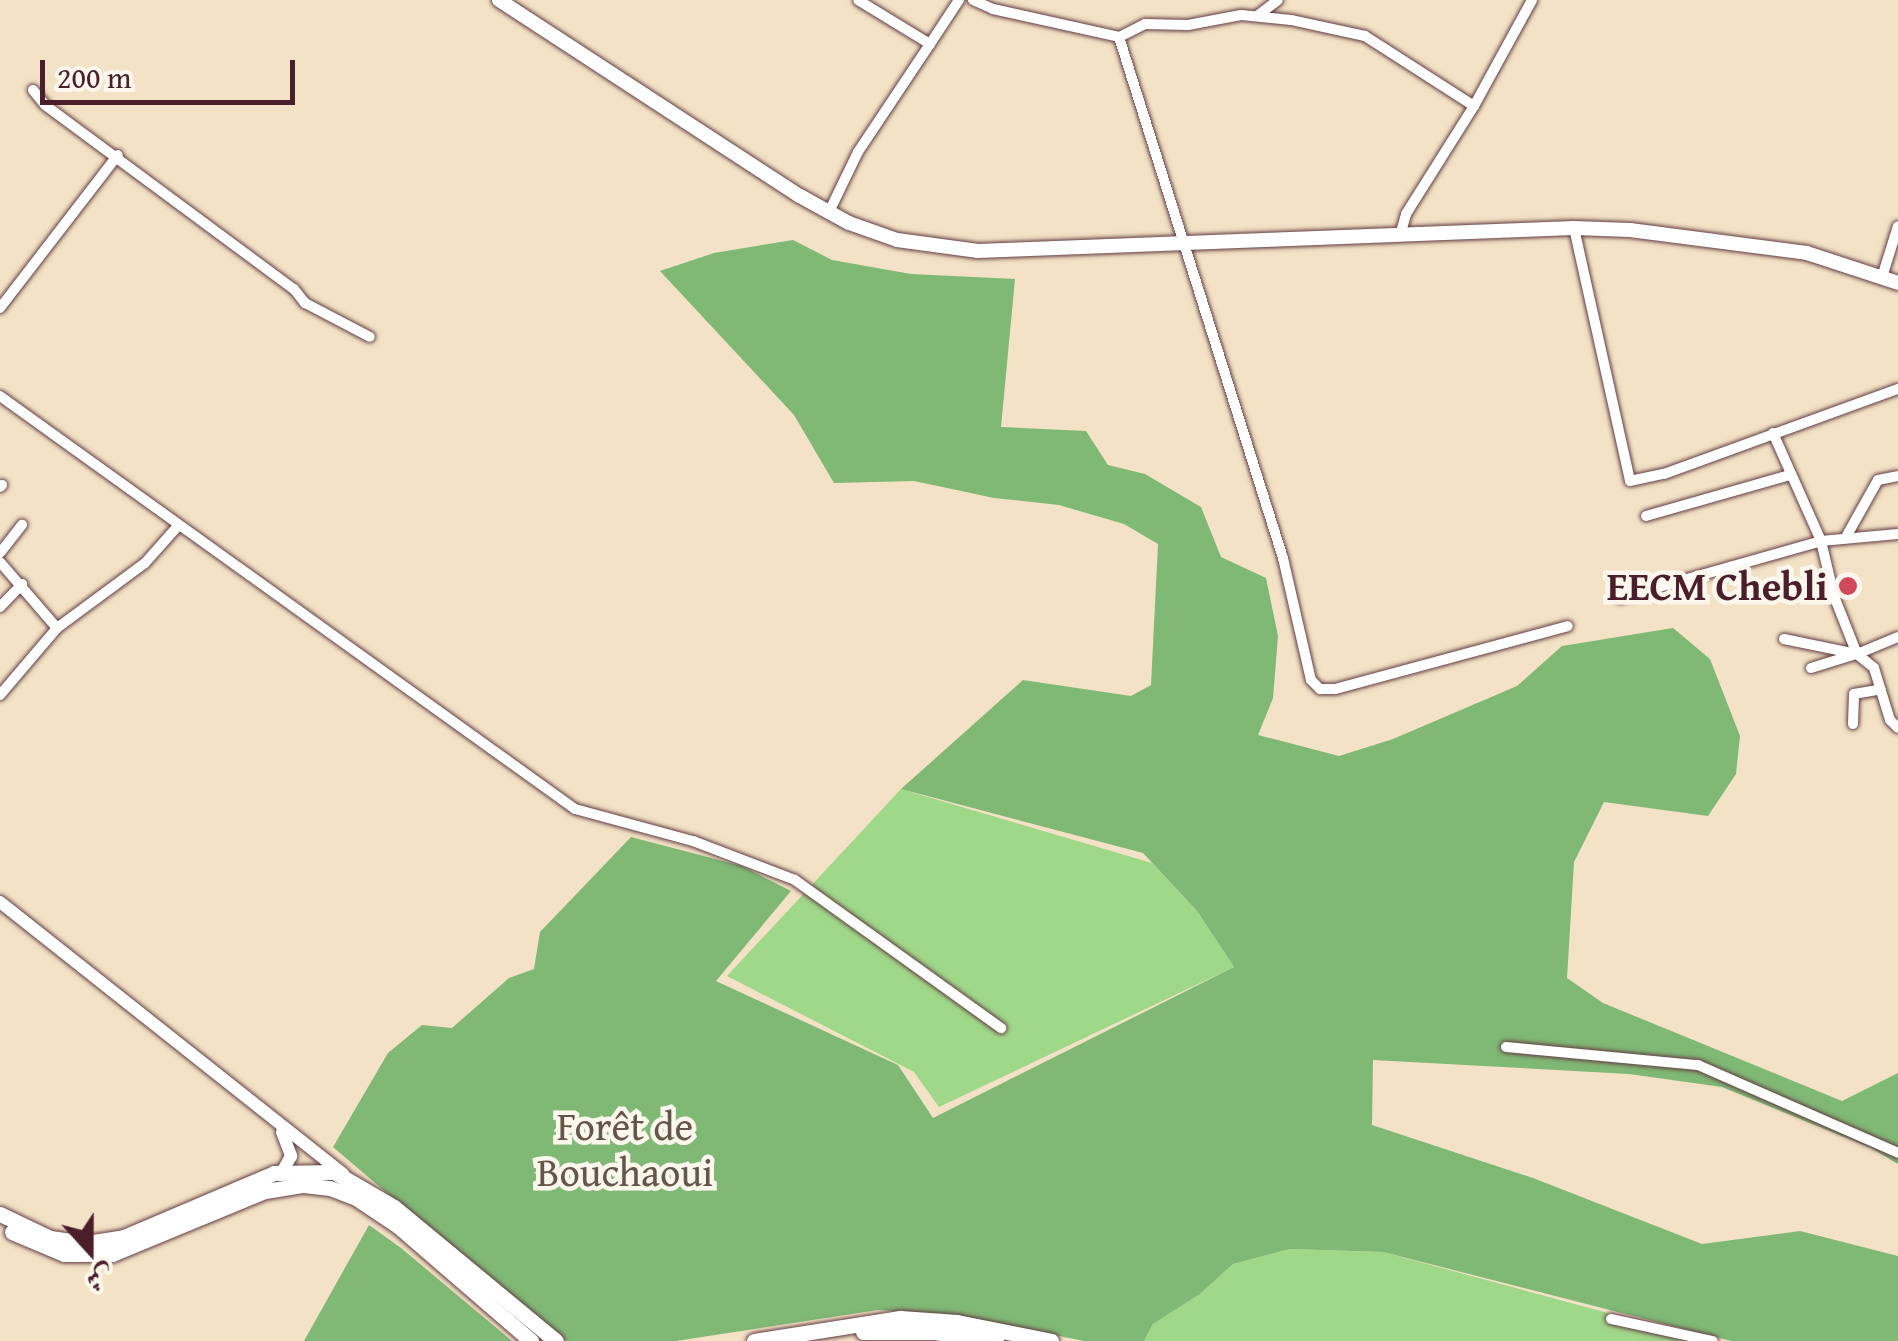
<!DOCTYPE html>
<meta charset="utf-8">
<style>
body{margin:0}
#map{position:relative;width:1898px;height:1341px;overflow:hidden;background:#f3e2c5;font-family:"Gentium Book Plus",Amiri,serif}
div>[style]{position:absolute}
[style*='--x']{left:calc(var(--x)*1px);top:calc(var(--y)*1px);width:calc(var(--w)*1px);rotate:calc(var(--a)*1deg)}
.green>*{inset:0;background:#a0d88a}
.forest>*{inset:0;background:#80b876}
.roads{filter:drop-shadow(0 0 2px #633c42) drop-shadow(0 0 2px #633c42)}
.minor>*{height:10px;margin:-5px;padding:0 5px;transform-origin:5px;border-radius:5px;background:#fff}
.tertiary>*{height:12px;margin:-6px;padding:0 6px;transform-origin:6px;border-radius:6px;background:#fff}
.secondary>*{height:14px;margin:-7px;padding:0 7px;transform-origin:7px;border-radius:7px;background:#fff}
.trunk>*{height:15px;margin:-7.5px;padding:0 7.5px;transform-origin:7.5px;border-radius:7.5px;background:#fff}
.dots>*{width:28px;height:28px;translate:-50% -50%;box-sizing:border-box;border:5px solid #fbf7ec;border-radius:50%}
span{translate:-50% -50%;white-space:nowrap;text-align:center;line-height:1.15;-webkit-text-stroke:9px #fbf7ec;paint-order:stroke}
.poi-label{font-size:40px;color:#4a1f2b;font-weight:700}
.right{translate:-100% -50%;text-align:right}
.park-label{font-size:40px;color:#645648}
.north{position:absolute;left:40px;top:1201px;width:100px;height:100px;-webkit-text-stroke:8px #fbf7ec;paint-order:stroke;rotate:159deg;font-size:28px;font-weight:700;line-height:40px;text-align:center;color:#4a1f2b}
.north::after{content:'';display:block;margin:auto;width:35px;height:45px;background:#4a1f2b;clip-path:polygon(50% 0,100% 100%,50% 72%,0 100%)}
.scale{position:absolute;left:40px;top:60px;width:255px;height:45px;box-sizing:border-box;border:5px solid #4a1f2b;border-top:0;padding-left:12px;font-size:30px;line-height:35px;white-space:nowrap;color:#4a1f2b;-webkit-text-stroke:8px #fbf7ec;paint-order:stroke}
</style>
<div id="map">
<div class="green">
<div style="clip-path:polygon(901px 789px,1152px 863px,1197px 911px,1234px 967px,939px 1107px,914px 1072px,727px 976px)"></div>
<div style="clip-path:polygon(1290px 1249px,1383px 1252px,1711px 1341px,1144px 1341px,1153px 1324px,1200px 1294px,1233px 1264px)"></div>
</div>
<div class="forest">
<div style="clip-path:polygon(793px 240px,832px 260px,911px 274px,1015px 279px,1001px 427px,1086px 431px,1108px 465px,1145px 474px,1201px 507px,1221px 557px,1266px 578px,1278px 636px,1273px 698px,1258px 735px,1339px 756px,1393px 739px,1517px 686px,1562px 646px,1673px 628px,1710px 659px,1740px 736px,1736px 774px,1708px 816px,1604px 802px,1574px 862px,1567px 978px,1603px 1003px,1842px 1101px,1898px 1073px,1898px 1164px,1871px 1148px,1722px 1087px,1629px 1074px,1373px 1060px,1372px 1125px,1533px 1178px,1702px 1244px,1800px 1231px,1898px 1256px,1898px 1341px,1731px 1341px,1383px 1252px,1290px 1249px,1233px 1264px,1200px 1294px,1153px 1324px,1144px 1341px,1084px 1341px,948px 1314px,878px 1310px,676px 1341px,567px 1341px,552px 1334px,333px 1147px,388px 1053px,422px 1025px,452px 1028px,509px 978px,534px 969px,540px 932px,631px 837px,742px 866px,791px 891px,716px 981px,898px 1065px,933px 1118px,1234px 967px,1197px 911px,1143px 853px,901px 789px,1023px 680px,1131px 696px,1151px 685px,1158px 544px,1124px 524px,1059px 505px,994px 498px,914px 481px,834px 483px,794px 415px,660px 271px,714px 253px)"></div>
<div style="clip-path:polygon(369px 1225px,401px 1248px,512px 1341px,304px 1341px)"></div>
</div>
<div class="roads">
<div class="minor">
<div style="--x:973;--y:0;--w:22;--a:24"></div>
<div style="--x:993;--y:9;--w:129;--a:12.5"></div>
<div style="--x:1257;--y:16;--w:26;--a:-37"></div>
<div style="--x:930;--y:44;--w:53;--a:-56.6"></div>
<div style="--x:33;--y:90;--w:19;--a:51"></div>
<div style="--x:45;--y:105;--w:310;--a:36.5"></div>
<div style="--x:294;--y:289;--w:18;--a:52"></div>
<div style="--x:305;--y:303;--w:73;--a:27.6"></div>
<div style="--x:1474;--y:106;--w:130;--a:-147.3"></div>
<div style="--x:1365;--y:36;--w:76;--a:-167.8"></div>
<div style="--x:1291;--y:20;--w:50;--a:-174.3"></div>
<div style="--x:1241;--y:15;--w:54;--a:169.3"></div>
<div style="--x:1188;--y:25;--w:43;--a:-178.7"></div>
<div style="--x:1145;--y:24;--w:29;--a:153"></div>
<div style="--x:1119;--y:37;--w:546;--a:72.53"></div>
<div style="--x:1283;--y:558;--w:125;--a:77.1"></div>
<div style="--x:1311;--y:680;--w:13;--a:45"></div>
<div style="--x:1320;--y:689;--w:15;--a:0"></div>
<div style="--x:1335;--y:689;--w:241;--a:-15.1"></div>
<div style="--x:829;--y:212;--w:67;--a:-64.2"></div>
<div style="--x:858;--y:152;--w:130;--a:-56.3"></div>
<div style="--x:930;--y:44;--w:84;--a:-148.6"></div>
<div style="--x:1574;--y:228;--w:259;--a:77.5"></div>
<div style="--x:1630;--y:481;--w:35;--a:-12"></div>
<div style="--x:1664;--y:474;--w:249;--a:-20"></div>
<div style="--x:1401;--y:232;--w:19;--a:-74"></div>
<div style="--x:1406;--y:214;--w:128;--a:-57.8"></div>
<div style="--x:1474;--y:106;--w:121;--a:-61.3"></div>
<div style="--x:1882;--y:277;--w:53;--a:-72.6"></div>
<div style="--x:0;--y:308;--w:193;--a:-52.4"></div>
<div style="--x:0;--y:396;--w:708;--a:35.69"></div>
<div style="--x:575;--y:809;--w:122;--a:15.2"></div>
<div style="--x:693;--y:841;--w:109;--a:20.9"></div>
<div style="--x:795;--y:880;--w:254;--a:35.7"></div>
<div style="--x:1773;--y:433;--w:118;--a:66"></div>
<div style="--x:1821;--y:541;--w:57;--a:76.7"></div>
<div style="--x:1834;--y:596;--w:62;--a:68.4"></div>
<div style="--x:1857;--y:654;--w:22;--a:39"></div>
<div style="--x:1874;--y:668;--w:54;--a:72.9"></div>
<div style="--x:1890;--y:720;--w:11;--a:45"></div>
<div style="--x:0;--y:487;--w:3;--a:-45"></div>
<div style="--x:1646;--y:516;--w:150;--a:-15.9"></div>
<div style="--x:1846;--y:537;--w:65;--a:-60.7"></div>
<div style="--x:1878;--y:480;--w:20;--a:-11"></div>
<div style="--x:0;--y:553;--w:36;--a:-52"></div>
<div style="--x:0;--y:562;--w:87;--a:49.2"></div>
<div style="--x:1620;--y:598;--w:209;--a:-15.8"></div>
<div style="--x:1821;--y:541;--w:77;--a:-5.2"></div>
<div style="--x:0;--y:607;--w:32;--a:-46"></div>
<div style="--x:1784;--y:639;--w:75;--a:11.6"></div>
<div style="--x:1857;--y:654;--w:44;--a:-22.5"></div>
<div style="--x:1811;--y:668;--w:44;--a:-17.2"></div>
<div style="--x:0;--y:695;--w:88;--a:-49.6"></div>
<div style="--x:57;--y:628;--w:109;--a:-36.5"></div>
<div style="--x:145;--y:563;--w:50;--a:-48.3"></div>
<div style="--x:1853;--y:724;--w:30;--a:-88"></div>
<div style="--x:1854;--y:694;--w:27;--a:-10"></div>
<div style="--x:1506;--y:1047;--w:193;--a:5.4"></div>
<div style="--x:1698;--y:1065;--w:219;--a:23.7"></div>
<div style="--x:1611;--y:1319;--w:104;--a:12.2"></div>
</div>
<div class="tertiary">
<div style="--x:0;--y:902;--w:438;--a:38.4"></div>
<div style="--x:282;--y:1132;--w:26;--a:69"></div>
<div style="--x:291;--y:1156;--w:18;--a:119"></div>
</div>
<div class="secondary">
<div style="--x:499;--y:0;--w:359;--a:33.1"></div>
<div style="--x:800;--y:196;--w:56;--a:28.9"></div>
<div style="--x:849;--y:223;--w:51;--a:19.5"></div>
<div style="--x:897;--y:240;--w:82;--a:7.7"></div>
<div style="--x:978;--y:251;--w:596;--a:-2.21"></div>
<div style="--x:1574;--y:228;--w:56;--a:2"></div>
<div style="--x:1630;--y:230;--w:178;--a:7.4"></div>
<div style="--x:1807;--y:253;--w:96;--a:18.2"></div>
</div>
<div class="trunk">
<div style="--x:0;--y:1214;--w:55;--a:25.6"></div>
<div style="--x:50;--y:1238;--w:37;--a:8"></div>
<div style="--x:87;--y:1243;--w:37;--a:-9"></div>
<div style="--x:124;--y:1237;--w:163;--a:-23.1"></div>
<div style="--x:274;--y:1173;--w:60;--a:-1"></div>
<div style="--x:334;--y:1172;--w:69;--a:30.3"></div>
<div style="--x:394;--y:1207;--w:210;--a:39.6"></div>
<div style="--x:12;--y:1232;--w:56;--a:22.9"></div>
<div style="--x:64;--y:1254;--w:48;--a:0"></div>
<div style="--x:112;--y:1254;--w:165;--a:-22.4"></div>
<div style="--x:265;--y:1191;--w:39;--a:-9"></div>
<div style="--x:304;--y:1185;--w:26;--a:7"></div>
<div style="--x:330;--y:1188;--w:28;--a:21"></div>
<div style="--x:356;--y:1198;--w:50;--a:33.7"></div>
<div style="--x:398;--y:1226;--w:176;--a:40.8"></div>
<div style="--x:863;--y:1332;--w:72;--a:0"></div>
<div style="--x:935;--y:1332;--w:62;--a:8.4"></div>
<div style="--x:754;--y:1341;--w:148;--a:-9"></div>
<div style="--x:900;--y:1318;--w:57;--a:4"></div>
<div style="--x:957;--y:1322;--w:96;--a:11.4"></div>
</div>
</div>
<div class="dots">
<div style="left:1848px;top:586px;background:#d1495b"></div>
</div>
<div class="poi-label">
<span class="right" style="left:1828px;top:586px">EECM Chebli</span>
</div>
<div class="park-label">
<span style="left:625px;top:1149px">Forêt de<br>Bouchaoui</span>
</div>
<div class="north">ش</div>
<div class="scale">200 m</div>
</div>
